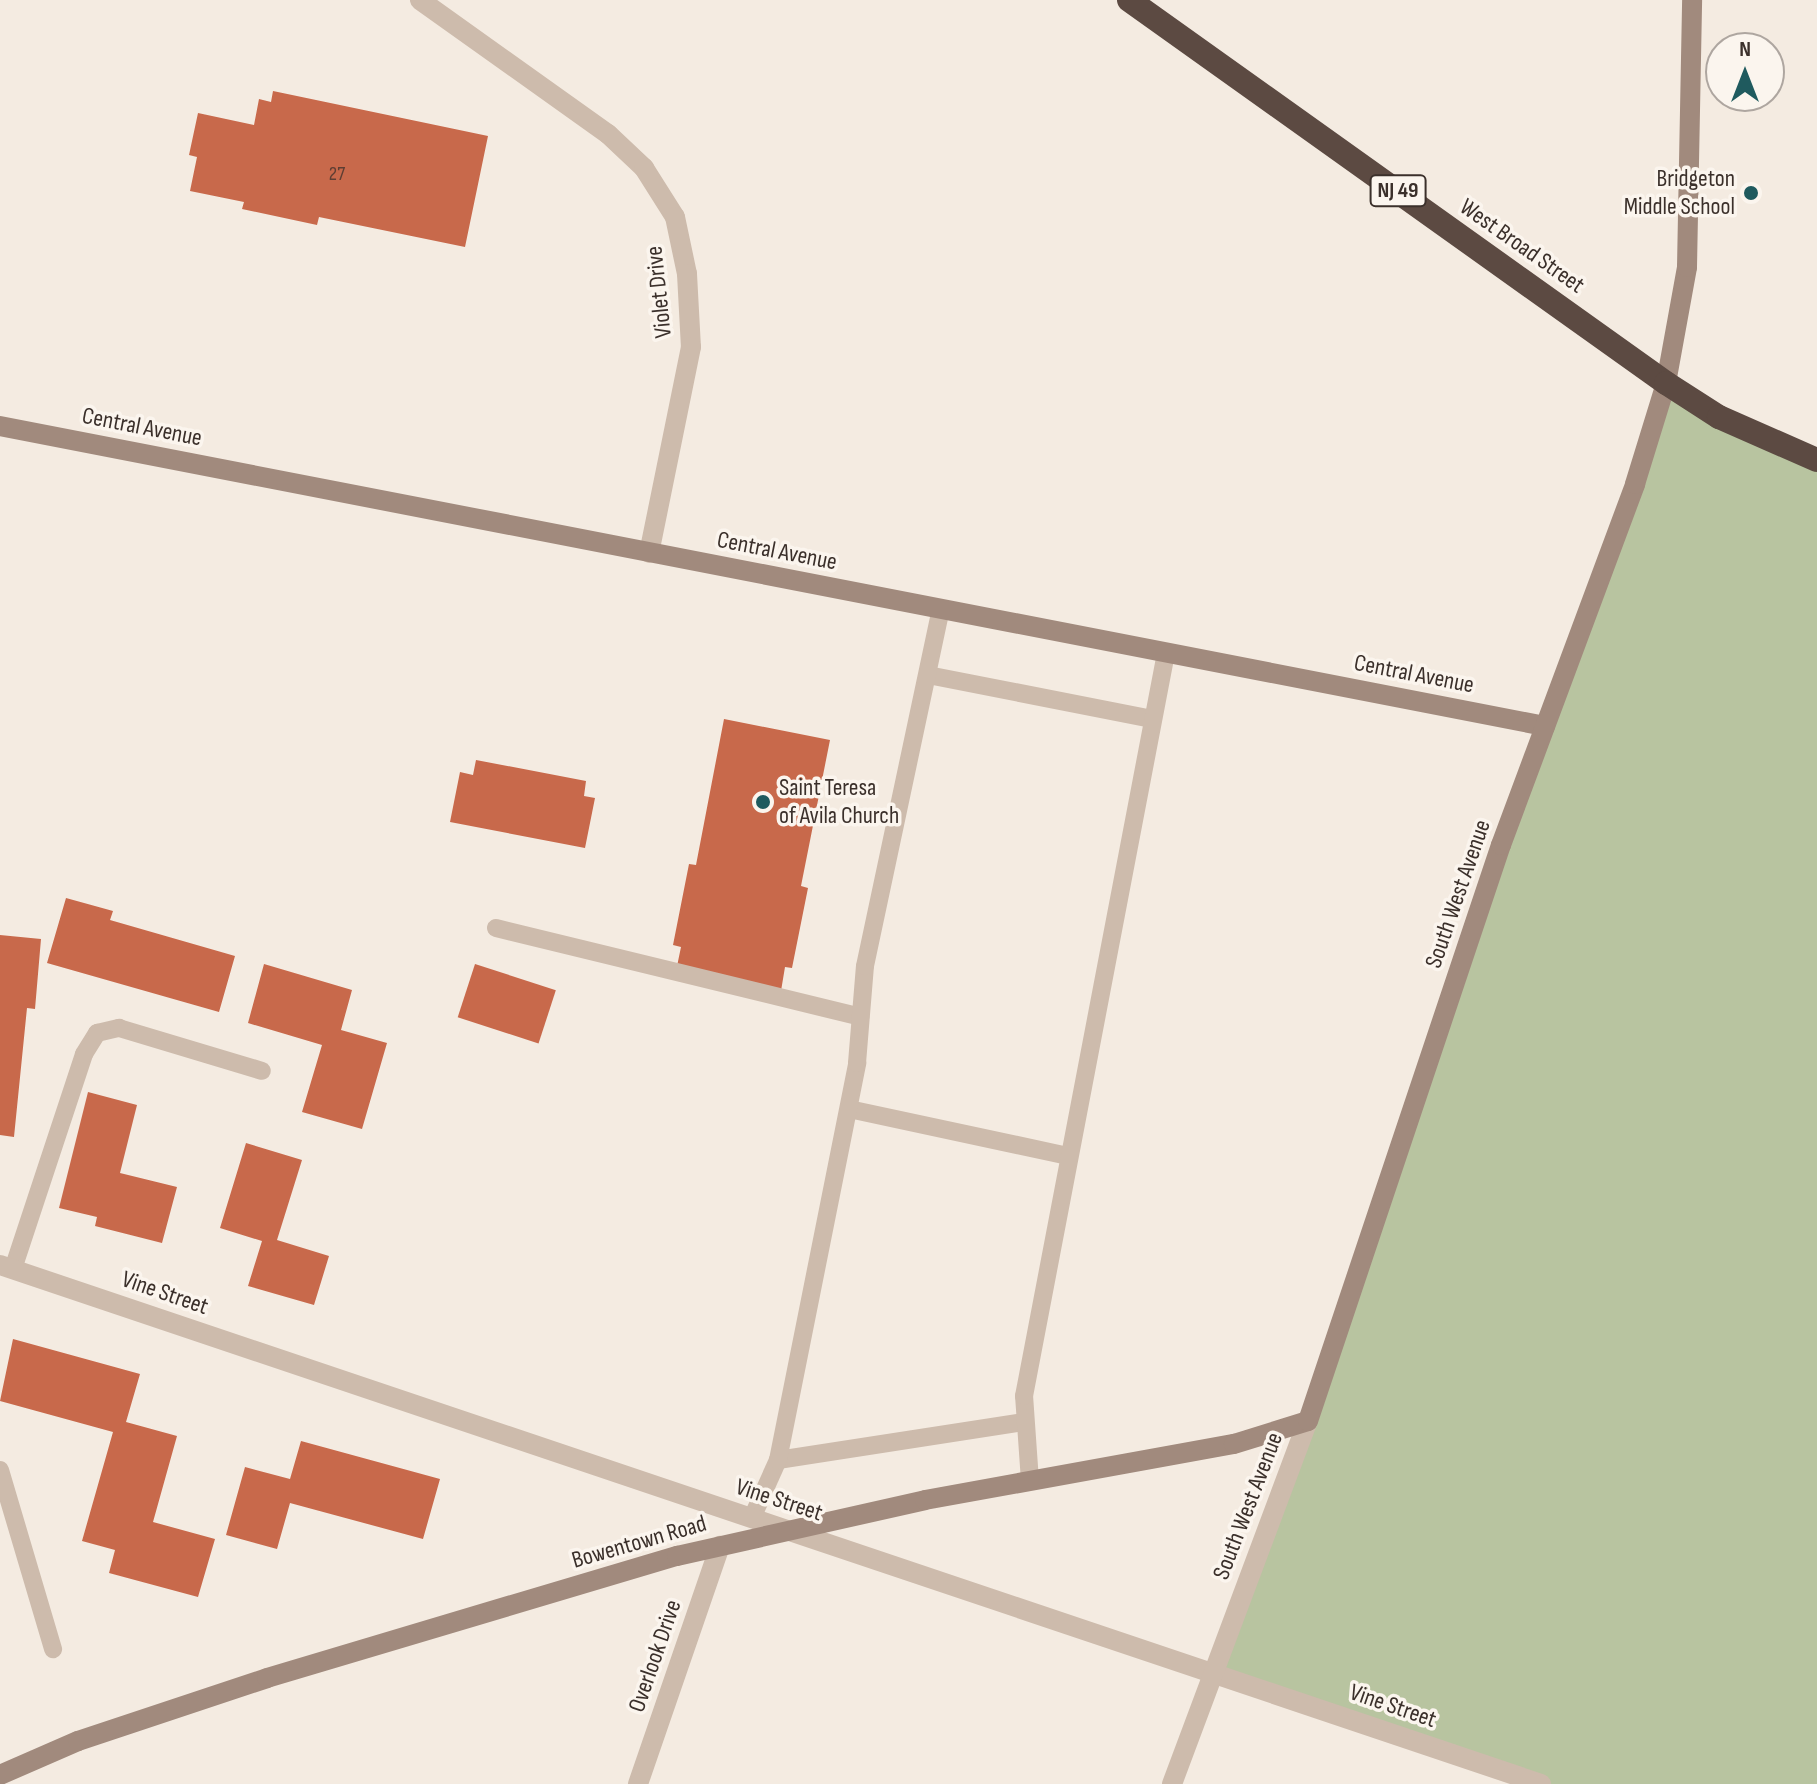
<!DOCTYPE html>
<style>
body{margin:0}
#map{position:relative;width:1817px;height:1784px;overflow:hidden;background:#f4ebe1;font-family:"Sofia Sans Condensed",sans-serif}
div>[style]{position:absolute}
[style*='--x']{left:calc(var(--x)*1px);top:calc(var(--y)*1px);width:calc(var(--w)*1px);rotate:calc(var(--a)*1deg)}
.green>*{inset:0;background:#b8c4a0}
.building>*{inset:0;background:#c8694b;transform-origin:0 0}
.lane>*{height:18px;margin:-9px;padding:0 9px;transform-origin:9px;border-radius:9px;background:#cdbbac}
.street>*{height:20px;margin:-10px;padding:0 10px;transform-origin:10px;border-radius:10px;background:#cdbbac}
.secondary>*{height:20px;margin:-10px;padding:0 10px;transform-origin:10px;border-radius:10px;background:#a18a7d}
.highway>*{height:24px;margin:-12px;padding:0 12px;transform-origin:12px;border-radius:12px;background:#5c4a42}
.dots>*{width:22px;height:22px;translate:-50% -50%;box-sizing:border-box;border:4px solid #fbf5ee;border-radius:50%}
span{translate:-50% -50%;white-space:nowrap;text-align:center;line-height:1.15;-webkit-text-stroke:7px #fbf5ee;paint-order:stroke}
.number-label{font-size:20px;color:#5e3e33}
.number-label span{-webkit-text-stroke-width:0}
.shield-label span{padding:2px 6px;background:#fbf5ee;border:2px solid;border-radius:6px;-webkit-text-stroke-width:0}
.shield-label{font-size:22px;color:#3b302b;font-weight:700}
.poi-label{font-size:24px;color:#3b302b}
.right{translate:-100% -50%;text-align:right}
.left{translate:0 -50%;text-align:left}
.street-label{font-size:24px;color:#3b302b}
.north{position:absolute;left:1705px;top:32px;width:80px;height:80px;box-sizing:border-box;background:#fbf5ee;border:2px solid #aea6a0;border-radius:50%;rotate:0deg;font-size:22px;font-weight:700;line-height:32px;text-align:center;color:#3b302b}
.north::after{content:'';display:block;margin:auto;width:28px;height:36px;background:#1f5a5e;clip-path:polygon(50% 0,100% 100%,50% 72%,0 100%)}
</style>
<div id="map">
<div class="green">
<div style="clip-path:polygon(1666px 383px,1817px 460px,1817px 1784px,1541px 1784px,1213px 1673px)"></div>
</div>
<div class="building">
<div style="clip-path:polygon(273px 91px,488px 136px,465px 247px,319px 217px,317px 225px,242px 209px,244px 202px,190px 191px,197px 157px,189px 155px,198px 113px,254px 125px,259px 99px,271px 102px)"></div>
<div style="clip-path:polygon(724px 719px,830px 740px,801px 886px,808px 888px,792px 968px,785px 967px,781px 991px,676px 971px,681px 947px,673px 945px,689px 864px,696px 865px)"></div>
<div style="clip-path:polygon(476px 760px,586px 781px,584px 796px,595px 798px,585px 848px,450px 822px,460px 772px,473px 775px)"></div>
<div style="clip-path:polygon(66px 898px,113px 911px,110px 920px,235px 956px,219px 1012px,47px 963px)"></div>
<div style="clip-path:polygon(0 935px,41px 939px,35px 1009px,27px 1008px,14px 1137px,0 1135px)"></div>
<div style="clip-path:polygon(264px 964px,352px 990px,341px 1030px,387px 1043px,362px 1129px,302px 1112px,322px 1045px,248px 1023px)"></div>
<div style="left:475px;top:964px;width:85px;height:56px;rotate:18deg"></div>
<div style="clip-path:polygon(88px 1092px,137px 1105px,120px 1173px,177px 1187px,162px 1243px,95px 1226px,97px 1217px,59px 1208px)"></div>
<div style="clip-path:polygon(246px 1143px,302px 1160px,277px 1240px,329px 1256px,314px 1305px,248px 1286px,262px 1241px,220px 1228px)"></div>
<div style="clip-path:polygon(13px 1339px,140px 1374px,126px 1422px,177px 1436px,153px 1522px,215px 1539px,198px 1597px,109px 1573px,115px 1550px,82px 1541px,113px 1432px,0 1401px)"></div>
<div style="clip-path:polygon(301px 1441px,440px 1479px,423px 1539px,290px 1503px,277px 1549px,226px 1535px,245px 1467px,290px 1479px)"></div>
</div>
<div class="lane">
<div style="--x:928;--y:675;--w:229;--a:11.1"></div>
<div style="--x:496;--y:928;--w:375;--a:13.7"></div>
<div style="--x:849;--y:1109;--w:224;--a:12.1"></div>
<div style="--x:13;--y:1269;--w:226;--a:-71.7"></div>
<div style="--x:84;--y:1054;--w:25;--a:-58"></div>
<div style="--x:97;--y:1033;--w:23;--a:-13"></div>
<div style="--x:119;--y:1028;--w:149;--a:16.7"></div>
<div style="--x:778;--y:1460;--w:249;--a:-8.8"></div>
<div style="--x:0;--y:1470;--w:187;--a:73.5"></div>
<div style="--x:1030;--y:1481;--w:85;--a:-94"></div>
<div style="--x:1024;--y:1396;--w:756;--a:-79.18"></div>
<div style="--x:752;--y:1518;--w:64;--a:-65.9"></div>
<div style="--x:778;--y:1460;--w:405;--a:-78.7"></div>
<div style="--x:857;--y:1063;--w:97;--a:-85.3"></div>
<div style="--x:865;--y:966;--w:365;--a:-78"></div>
</div>
<div class="street">
<div style="--x:420;--y:0;--w:231;--a:35.5"></div>
<div style="--x:608;--y:134;--w:50;--a:43.4"></div>
<div style="--x:644;--y:168;--w:58;--a:57.7"></div>
<div style="--x:675;--y:217;--w:58;--a:78.1"></div>
<div style="--x:687;--y:274;--w:73;--a:86.9"></div>
<div style="--x:691;--y:347;--w:210;--a:101.5"></div>
<div style="--x:0;--y:1265;--w:1626;--a:18.61"></div>
<div style="--x:638;--y:1784;--w:252;--a:-71"></div>
<div style="--x:1172;--y:1784;--w:388;--a:-69.5"></div>
</div>
<div class="secondary">
<div style="--x:0;--y:426;--w:1574;--a:10.99"></div>
<div style="--x:0;--y:1775;--w:85;--a:-23.6"></div>
<div style="--x:78;--y:1741;--w:199;--a:-18.4"></div>
<div style="--x:267;--y:1678;--w:428;--a:-16.6"></div>
<div style="--x:677;--y:1556;--w:254;--a:-12.7"></div>
<div style="--x:925;--y:1500;--w:314;--a:-10.3"></div>
<div style="--x:1234;--y:1444;--w:77;--a:-17.3"></div>
<div style="--x:1308;--y:1421;--w:607;--a:-71.48"></div>
<div style="--x:1501;--y:845;--w:385;--a:-69.6"></div>
<div style="--x:1635;--y:484;--w:106;--a:-72.9"></div>
<div style="--x:1666;--y:383;--w:118;--a:-79.7"></div>
<div style="--x:1687;--y:267;--w:267;--a:-88.9"></div>
</div>
<div class="highway">
<div style="--x:1129;--y:0;--w:660;--a:35.5"></div>
<div style="--x:1666;--y:383;--w:63;--a:32.7"></div>
<div style="--x:1719;--y:417;--w:107;--a:23.7"></div>
</div>
<div class="dots">
<div style="left:1751px;top:193px;background:#1f5a5e"></div>
<div style="left:763px;top:802px;background:#1f5a5e"></div>
</div>
<div class="number-label">
<span style="left:337px;top:174px">27</span>
</div>
<div class="shield-label">
<span style="left:1398px;top:191px">NJ 49</span>
</div>
<div class="poi-label">
<span class="right" style="left:1735px;top:193px">Bridgeton<br>Middle School</span>
<span class="left" style="left:779px;top:802px">Saint Teresa<br>of Avila Church</span>
</div>
<div class="street-label">
<span style="left:1522px;top:246px;rotate:35deg">West Broad Street</span>
<span style="left:659px;top:292px;rotate:-96deg">Violet Drive</span>
<span style="left:142px;top:427px;rotate:11deg">Central Avenue</span>
<span style="left:777px;top:551px;rotate:11deg">Central Avenue</span>
<span style="left:1414px;top:674px;rotate:11deg">Central Avenue</span>
<span style="left:1458px;top:894px;rotate:-71deg">South West Avenue</span>
<span style="left:165px;top:1293px;rotate:19deg">Vine Street</span>
<span style="left:779px;top:1500px;rotate:18deg">Vine Street</span>
<span style="left:1248px;top:1506px;rotate:-69deg">South West Avenue</span>
<span style="left:639px;top:1542px;rotate:-16deg">Bowentown Road</span>
<span style="left:655px;top:1656px;rotate:-71deg">Overlook Drive</span>
<span style="left:1393px;top:1706px;rotate:19deg">Vine Street</span>
</div>
<div class="north">N</div>
</div>
